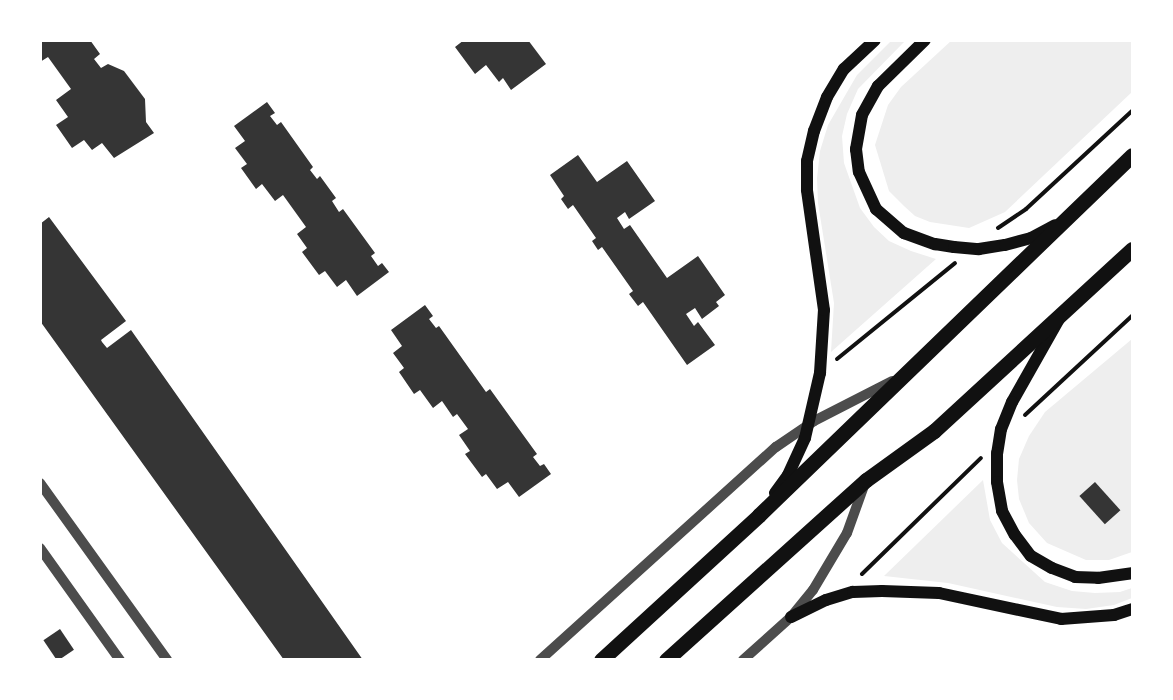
<!DOCTYPE html>
<style>
body{margin:0}
#map{position:relative;width:1173px;height:700px;overflow:hidden;background:#fff;font-family:"Public Sans",sans-serif}
div>[style]{position:absolute}
[style*='--x']{left:calc(var(--x)*1px);top:calc(var(--y)*1px);width:calc(var(--w)*1px);rotate:calc(var(--a)*1deg)}
.green>*{inset:0;background:#eee}
.building>*{inset:0;background:#353535;transform-origin:0 0}
.path>*{height:4px;margin:-2px;padding:0 2px;transform-origin:2px;border-radius:2px;background:#111}
.tertiary>*{height:10px;margin:-5px;padding:0 5px;transform-origin:5px;border-radius:5px;background:#4c4c4c}
.secondary>*{height:12px;margin:-6px;padding:0 6px;transform-origin:6px;border-radius:6px;background:#111}
.primary>*{height:15px;margin:-7.5px;padding:0 7.5px;transform-origin:7.5px;border-radius:7.5px;background:#111}
span{translate:-50% -50%;white-space:nowrap;text-align:center;line-height:1.15;-webkit-text-stroke:4.5px #fff;paint-order:stroke}
.frame{position:absolute;inset:0;border:42px solid #fff;pointer-events:none}
</style>
<div id="map">
<div class="green">
<div style="clip-path:polygon(892px 40px,905px 41px,858px 89px,847px 114px,842px 136px,844px 163px,860px 208px,874px 227px,889px 241px,911px 251px,936px 259px,831px 352px,834px 303px,818px 203px,817px 178px,820px 151px,828px 125px,857px 75px)"></div>
<div style="clip-path:polygon(952px 40px,1132px 41px,1132px 92px,1005px 212px,969px 228px,930px 222px,915px 216px,904px 206px,889px 191px,875px 145px,888px 105px,901px 87px)"></div>
<div style="clip-path:polygon(1132px 339px,1132px 552px,1109px 560px,1086px 560px,1047px 543px,1029px 523px,1019px 499px,1017px 480px,1019px 459px,1029px 436px,1045px 412px)"></div>
<div style="clip-path:polygon(983px 480px,990px 520px,1002px 543px,1045px 582px,1072px 591px,1095px 593px,1120px 592px,1132px 588px,1132px 598px,1114px 605px,1086px 609px,1057px 607px,948px 583px,884px 576px)"></div>
</div>
<div class="building">
<div style="clip-path:polygon(40px 40px,90px 40px,100px 54px,94px 59px,101px 68px,108px 64px,124px 71px,145px 99px,146px 122px,154px 133px,114px 158px,102px 143px,92px 150px,84px 140px,72px 148px,56px 125px,68px 117px,56px 100px,71px 89px,48px 57px,40px 62px)"></div>
<div style="clip-path:polygon(464px 40px,528px 40px,546px 64px,511px 90px,503px 78px,499px 82px,486px 65px,475px 74px,455px 47px)"></div>
<div style="clip-path:polygon(267px 102px,275px 113px,270px 116px,277px 125px,281px 122px,313px 167px,310px 170px,317px 179px,320px 176px,336px 198px,332px 201px,339px 212px,343px 209px,375px 253px,371px 256px,378px 266px,382px 263px,389px 272px,357px 296px,346px 280px,337px 287px,325px 271px,319px 275px,302px 252px,307px 248px,297px 234px,306px 227px,283px 195px,275px 201px,262px 184px,256px 189px,241px 168px,247px 164px,235px 148px,245px 141px,234px 126px)"></div>
<div style="clip-path:polygon(578px 155px,597px 182px,627px 161px,655px 201px,629px 219px,625px 212px,617px 218px,624px 229px,630px 225px,667px 278px,698px 256px,725px 295px,716px 302px,719px 306px,702px 319px,695px 308px,686px 314px,694px 326px,698px 322px,715px 345px,687px 365px,643px 302px,638px 306px,629px 294px,633px 291px,602px 247px,598px 250px,592px 241px,596px 238px,573px 205px,568px 209px,561px 199px,564px 196px,550px 175px)"></div>
<div style="clip-path:polygon(49px 217px,126px 321px,101px 340px,102px 342px,107px 348px,131px 330px,363px 660px,284px 660px,40px 321px,40px 224px)"></div>
<div style="clip-path:polygon(425px 305px,433px 316px,429px 319px,436px 328px,439px 326px,486px 392px,490px 389px,537px 454px,533px 457px,540px 466px,544px 464px,551px 474px,519px 497px,508px 482px,497px 489px,486px 474px,482px 477px,465px 454px,470px 451px,459px 435px,468px 429px,457px 414px,453px 417px,442px 401px,433px 408px,420px 390px,414px 394px,399px 372px,404px 368px,393px 353px,402px 346px,391px 330px)"></div>
<div style="left:1095px;top:482px;width:38px;height:21px;rotate:48deg"></div>
<div style="left:60px;top:629px;width:25px;height:20px;rotate:56deg"></div>
</div>
<div class="path">
<div style="--x:998;--y:228;--w:34;--a:-34"></div>
<div style="--x:1026;--y:209;--w:144;--a:-42.8"></div>
<div style="--x:837;--y:359;--w:152;--a:-39.1"></div>
<div style="--x:1025;--y:415;--w:146;--a:-42.8"></div>
<div style="--x:862;--y:574;--w:166;--a:-44.3"></div>
</div>
<div class="tertiary">
<div style="--x:40;--y:483;--w:218;--a:54.3"></div>
<div style="--x:40;--y:548;--w:138;--a:54.5"></div>
<div style="--x:540;--y:660;--w:318;--a:-42.1"></div>
<div style="--x:776;--y:447;--w:46;--a:-34.4"></div>
<div style="--x:814;--y:421;--w:88;--a:-27.1"></div>
<div style="--x:743;--y:660;--w:64;--a:-41.9"></div>
<div style="--x:791;--y:617;--w:35;--a:-51"></div>
<div style="--x:813;--y:590;--w:66;--a:-59.2"></div>
<div style="--x:847;--y:533;--w:53;--a:-70.2"></div>
</div>
<div class="secondary">
<div style="--x:925;--y:40;--w:66;--a:135.6"></div>
<div style="--x:878;--y:86;--w:33;--a:119"></div>
<div style="--x:862;--y:115;--w:35;--a:100"></div>
<div style="--x:856;--y:149;--w:23;--a:83"></div>
<div style="--x:859;--y:172;--w:41;--a:65.3"></div>
<div style="--x:876;--y:209;--w:37;--a:41"></div>
<div style="--x:904;--y:233;--w:33;--a:20"></div>
<div style="--x:935;--y:244;--w:19;--a:9"></div>
<div style="--x:954;--y:247;--w:25;--a:5"></div>
<div style="--x:979;--y:249;--w:26;--a:-9"></div>
<div style="--x:1005;--y:245;--w:27;--a:-15"></div>
<div style="--x:1031;--y:238;--w:27;--a:-28"></div>
<div style="--x:1059;--y:319;--w:95;--a:119.5"></div>
<div style="--x:1012;--y:402;--w:29;--a:112"></div>
<div style="--x:1001;--y:429;--w:24;--a:99"></div>
<div style="--x:997;--y:453;--w:29;--a:90"></div>
<div style="--x:997;--y:482;--w:29;--a:80"></div>
<div style="--x:1002;--y:511;--w:27;--a:62"></div>
<div style="--x:1015;--y:535;--w:26;--a:53"></div>
<div style="--x:1031;--y:556;--w:24;--a:30"></div>
<div style="--x:1052;--y:568;--w:25;--a:21"></div>
<div style="--x:1075;--y:577;--w:23;--a:2"></div>
<div style="--x:1098;--y:578;--w:34;--a:-8"></div>
<div style="--x:775;--y:493;--w:22;--a:-54"></div>
<div style="--x:788;--y:475;--w:41;--a:-65.3"></div>
<div style="--x:805;--y:438;--w:67;--a:-77"></div>
<div style="--x:820;--y:373;--w:63;--a:-86.4"></div>
<div style="--x:824;--y:310;--w:121;--a:-98.1"></div>
<div style="--x:807;--y:190;--w:29;--a:-90"></div>
<div style="--x:807;--y:161;--w:31;--a:-77"></div>
<div style="--x:814;--y:131;--w:36;--a:-69"></div>
<div style="--x:827;--y:97;--w:33;--a:-59"></div>
<div style="--x:844;--y:69;--w:42;--a:-43.1"></div>
<div style="--x:791;--y:617;--w:39;--a:-26"></div>
<div style="--x:826;--y:600;--w:28;--a:-17"></div>
<div style="--x:853;--y:592;--w:29;--a:-2"></div>
<div style="--x:882;--y:591;--w:57;--a:2"></div>
<div style="--x:939;--y:593;--w:125;--a:12"></div>
<div style="--x:1061;--y:619;--w:53;--a:-4.3"></div>
<div style="--x:1114;--y:615;--w:19;--a:-18"></div>
</div>
<div class="primary">
<div style="--x:601;--y:660;--w:214;--a:-42.5"></div>
<div style="--x:759;--y:515;--w:518;--a:-43.98"></div>
<div style="--x:666;--y:660;--w:269;--a:-42"></div>
<div style="--x:866;--y:480;--w:84;--a:-35.8"></div>
<div style="--x:934;--y:431;--w:269;--a:-42.6"></div>
</div>
<div class="frame"></div>
</div>
